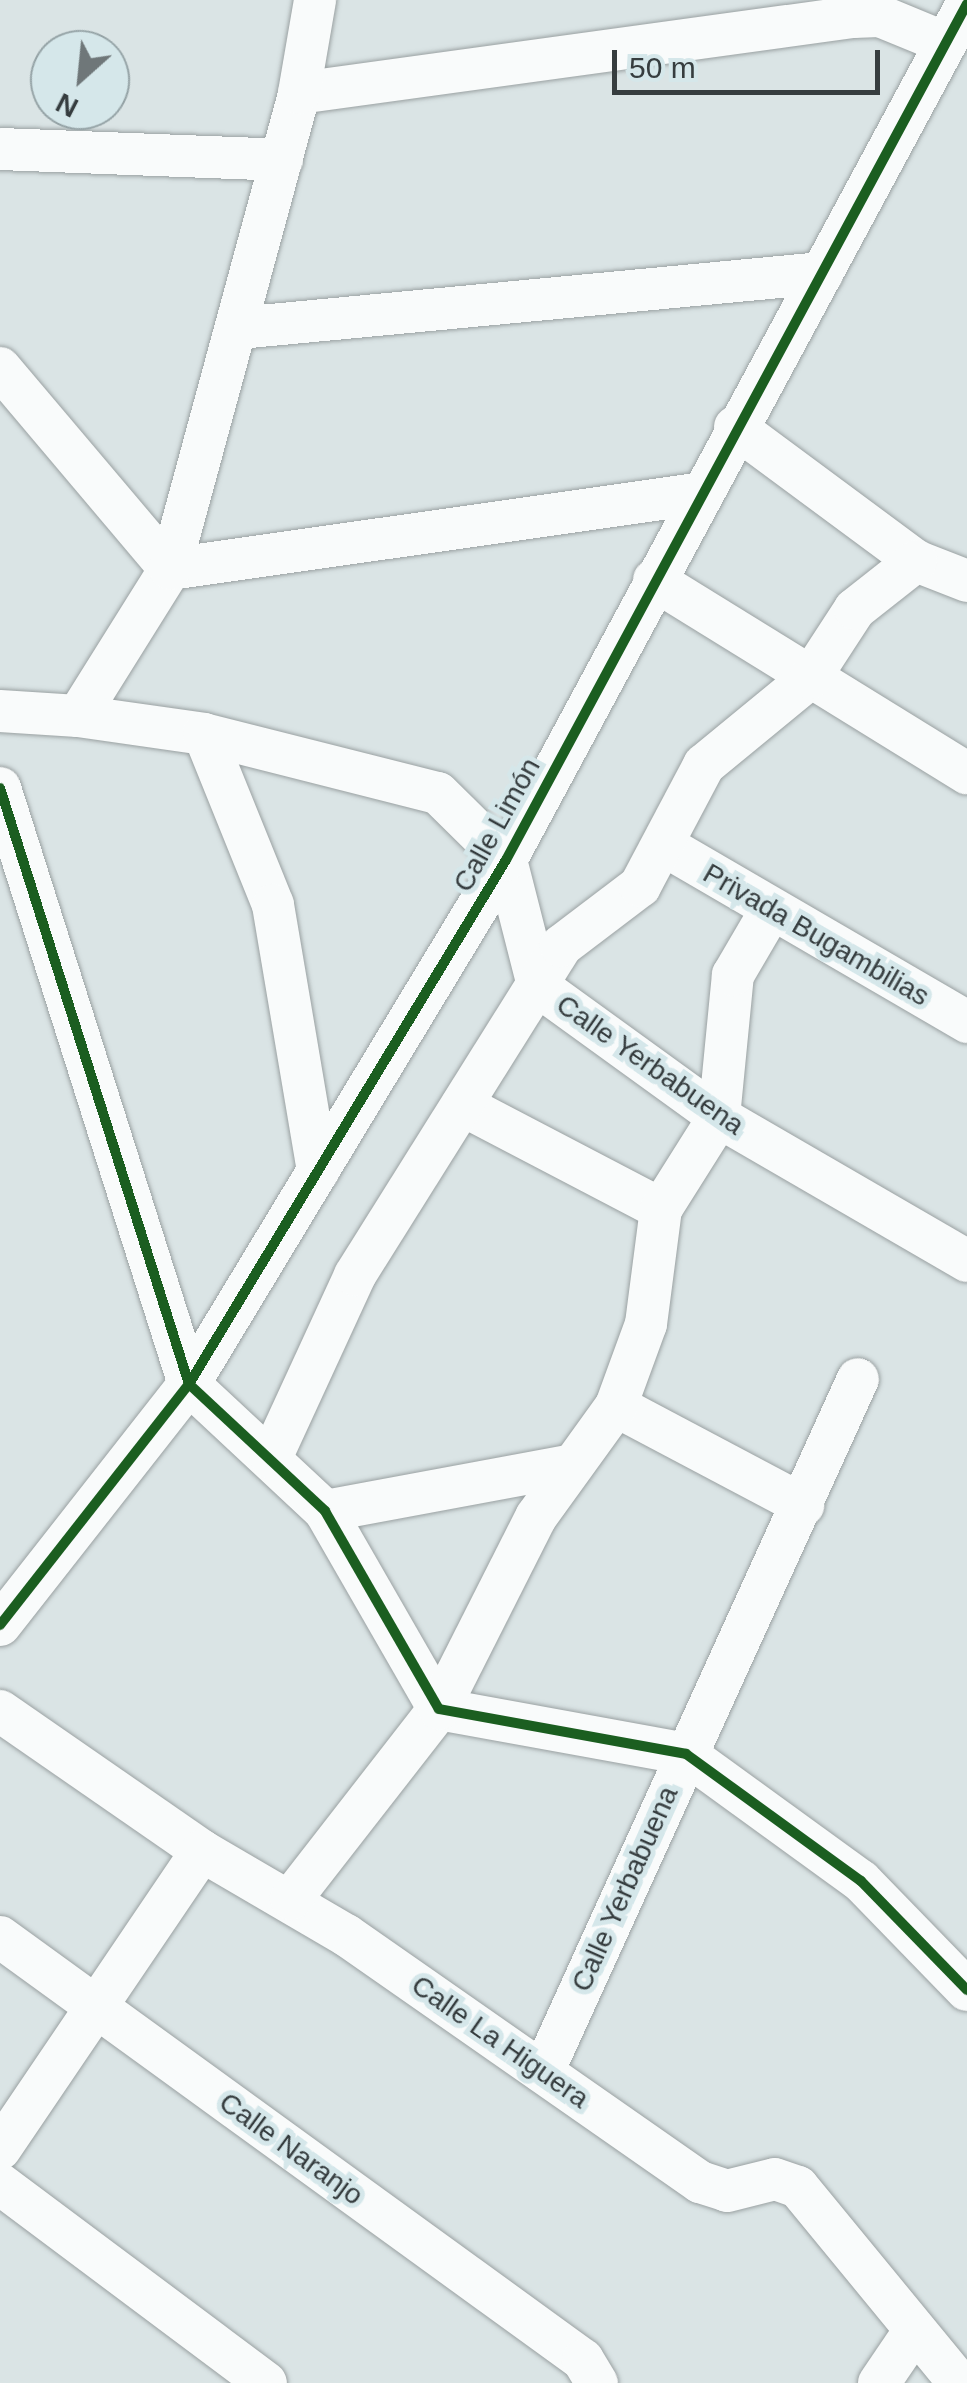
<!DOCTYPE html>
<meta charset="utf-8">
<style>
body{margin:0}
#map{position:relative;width:967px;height:2383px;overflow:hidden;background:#dae4e5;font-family:Helvetica,sans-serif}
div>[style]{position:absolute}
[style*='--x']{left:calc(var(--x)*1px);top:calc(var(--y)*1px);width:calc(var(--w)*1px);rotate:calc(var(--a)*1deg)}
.roads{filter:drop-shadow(0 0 2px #9aa1a2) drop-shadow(0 0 2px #9aa1a2)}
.minor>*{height:42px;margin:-21px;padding:0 21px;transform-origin:21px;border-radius:21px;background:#f9fbfb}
.cycleway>*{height:10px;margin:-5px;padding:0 5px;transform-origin:5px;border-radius:5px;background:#1b5e20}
span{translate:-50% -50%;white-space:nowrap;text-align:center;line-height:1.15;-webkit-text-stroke:10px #d5e7ea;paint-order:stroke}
.street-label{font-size:28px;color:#363d3f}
.north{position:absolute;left:30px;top:30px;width:100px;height:100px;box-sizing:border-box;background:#d5e7ea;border:2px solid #95a3a6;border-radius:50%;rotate:207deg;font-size:28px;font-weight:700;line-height:40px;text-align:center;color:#363d3f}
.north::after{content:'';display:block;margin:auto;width:35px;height:45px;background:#6f7779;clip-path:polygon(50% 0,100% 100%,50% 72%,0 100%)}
.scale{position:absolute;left:612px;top:50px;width:268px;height:45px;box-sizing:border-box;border:5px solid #363d3f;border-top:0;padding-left:12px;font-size:30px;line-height:35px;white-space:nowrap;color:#363d3f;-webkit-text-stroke:8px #d5e7ea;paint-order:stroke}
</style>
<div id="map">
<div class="roads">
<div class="minor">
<div style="--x:299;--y:93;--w:559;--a:-7.81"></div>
<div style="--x:853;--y:17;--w:27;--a:-2"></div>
<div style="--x:880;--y:16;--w:68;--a:22.4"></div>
<div style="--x:0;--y:149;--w:282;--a:2.2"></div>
<div style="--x:239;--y:328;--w:586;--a:-5.39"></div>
<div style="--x:0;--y:368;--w:263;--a:49.8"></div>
<div style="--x:735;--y:427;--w:225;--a:36.5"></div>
<div style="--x:916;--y:561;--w:55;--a:21.4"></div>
<div style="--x:170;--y:569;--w:531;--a:-8.11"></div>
<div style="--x:654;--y:580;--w:368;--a:31.7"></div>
<div style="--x:0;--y:711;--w:78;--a:3.7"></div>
<div style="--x:78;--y:716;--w:173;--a:-58"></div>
<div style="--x:170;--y:569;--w:493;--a:-74.8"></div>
<div style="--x:299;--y:93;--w:94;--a:-80.2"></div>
<div style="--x:78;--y:716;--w:127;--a:8.1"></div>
<div style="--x:204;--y:734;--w:241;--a:14.2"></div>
<div style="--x:438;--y:793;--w:95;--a:44.6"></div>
<div style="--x:506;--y:860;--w:130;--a:75.7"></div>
<div style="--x:538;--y:986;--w:223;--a:35.9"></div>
<div style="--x:719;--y:1117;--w:287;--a:30.1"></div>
<div style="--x:204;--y:734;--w:184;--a:68"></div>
<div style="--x:273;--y:905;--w:270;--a:80.4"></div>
<div style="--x:0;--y:788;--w:625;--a:72.41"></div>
<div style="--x:189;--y:1384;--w:186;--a:43"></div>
<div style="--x:325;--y:1511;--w:228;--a:60.1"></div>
<div style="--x:439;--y:1709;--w:251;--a:10.3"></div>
<div style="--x:686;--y:1754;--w:216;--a:36"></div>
<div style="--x:861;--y:1881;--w:152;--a:45.8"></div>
<div style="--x:665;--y:846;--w:350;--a:30.2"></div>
<div style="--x:462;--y:1105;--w:225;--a:27.6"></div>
<div style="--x:616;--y:1406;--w:212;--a:27.9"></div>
<div style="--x:271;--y:1458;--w:201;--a:-65.3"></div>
<div style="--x:355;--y:1275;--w:388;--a:-57.9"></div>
<div style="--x:561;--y:946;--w:99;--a:-37.2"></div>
<div style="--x:640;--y:886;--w:137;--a:-62.1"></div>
<div style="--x:704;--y:765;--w:137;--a:-39.4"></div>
<div style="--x:810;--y:678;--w:82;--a:-56.9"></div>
<div style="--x:855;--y:609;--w:78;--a:-38.2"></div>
<div style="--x:325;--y:1511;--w:247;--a:-10.5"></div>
<div style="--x:0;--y:1625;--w:306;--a:-51.9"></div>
<div style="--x:189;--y:1384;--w:612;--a:-58.83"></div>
<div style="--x:506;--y:860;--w:972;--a:-61.7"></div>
<div style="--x:0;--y:1711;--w:246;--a:34.7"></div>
<div style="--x:202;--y:1851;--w:167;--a:30.3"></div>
<div style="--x:346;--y:1935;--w:432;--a:34.9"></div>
<div style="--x:700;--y:2182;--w:28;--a:18"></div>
<div style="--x:727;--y:2191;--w:49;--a:-14"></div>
<div style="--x:775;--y:2179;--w:24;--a:19"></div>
<div style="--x:798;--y:2187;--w:254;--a:50.6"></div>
<div style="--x:291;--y:1899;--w:241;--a:-52.1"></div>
<div style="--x:439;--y:1709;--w:215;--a:-63.2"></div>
<div style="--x:536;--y:1517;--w:137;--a:-54.2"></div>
<div style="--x:616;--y:1406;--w:87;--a:-69.9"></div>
<div style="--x:646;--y:1324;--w:116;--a:-82.6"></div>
<div style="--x:661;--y:1209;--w:109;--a:-57.8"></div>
<div style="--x:719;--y:1117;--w:143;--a:-84.4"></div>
<div style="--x:733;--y:975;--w:75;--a:-59.7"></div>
<div style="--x:0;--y:1937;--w:720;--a:35.96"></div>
<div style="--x:583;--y:2360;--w:27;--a:59"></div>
<div style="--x:543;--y:2072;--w:761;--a:-65.56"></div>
<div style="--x:0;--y:2149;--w:360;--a:-55.9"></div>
<div style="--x:0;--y:2184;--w:332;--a:36.8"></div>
<div style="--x:879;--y:2383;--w:60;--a:-55.8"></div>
</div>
</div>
<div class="cycleway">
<div style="--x:0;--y:788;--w:625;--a:72.41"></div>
<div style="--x:189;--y:1384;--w:186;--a:43"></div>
<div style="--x:325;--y:1511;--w:228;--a:60.1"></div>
<div style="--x:439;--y:1709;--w:251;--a:10.3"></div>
<div style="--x:686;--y:1754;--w:216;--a:36"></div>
<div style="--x:861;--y:1881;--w:152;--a:45.8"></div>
<div style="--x:0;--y:1625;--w:306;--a:-51.9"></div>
<div style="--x:189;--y:1384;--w:612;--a:-58.83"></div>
<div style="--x:506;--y:860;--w:972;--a:-61.7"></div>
</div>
<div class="street-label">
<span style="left:497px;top:825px;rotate:-61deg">Calle Limón</span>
<span style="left:816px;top:935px;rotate:30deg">Privada Bugambilias</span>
<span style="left:650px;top:1065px;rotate:35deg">Calle Yerbabuena</span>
<span style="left:625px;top:1889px;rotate:-66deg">Calle Yerbabuena</span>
<span style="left:500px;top:2042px;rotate:35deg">Calle La Higuera</span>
<span style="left:291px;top:2149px;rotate:36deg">Calle Naranjo</span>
</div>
<div class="north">N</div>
<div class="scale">50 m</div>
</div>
